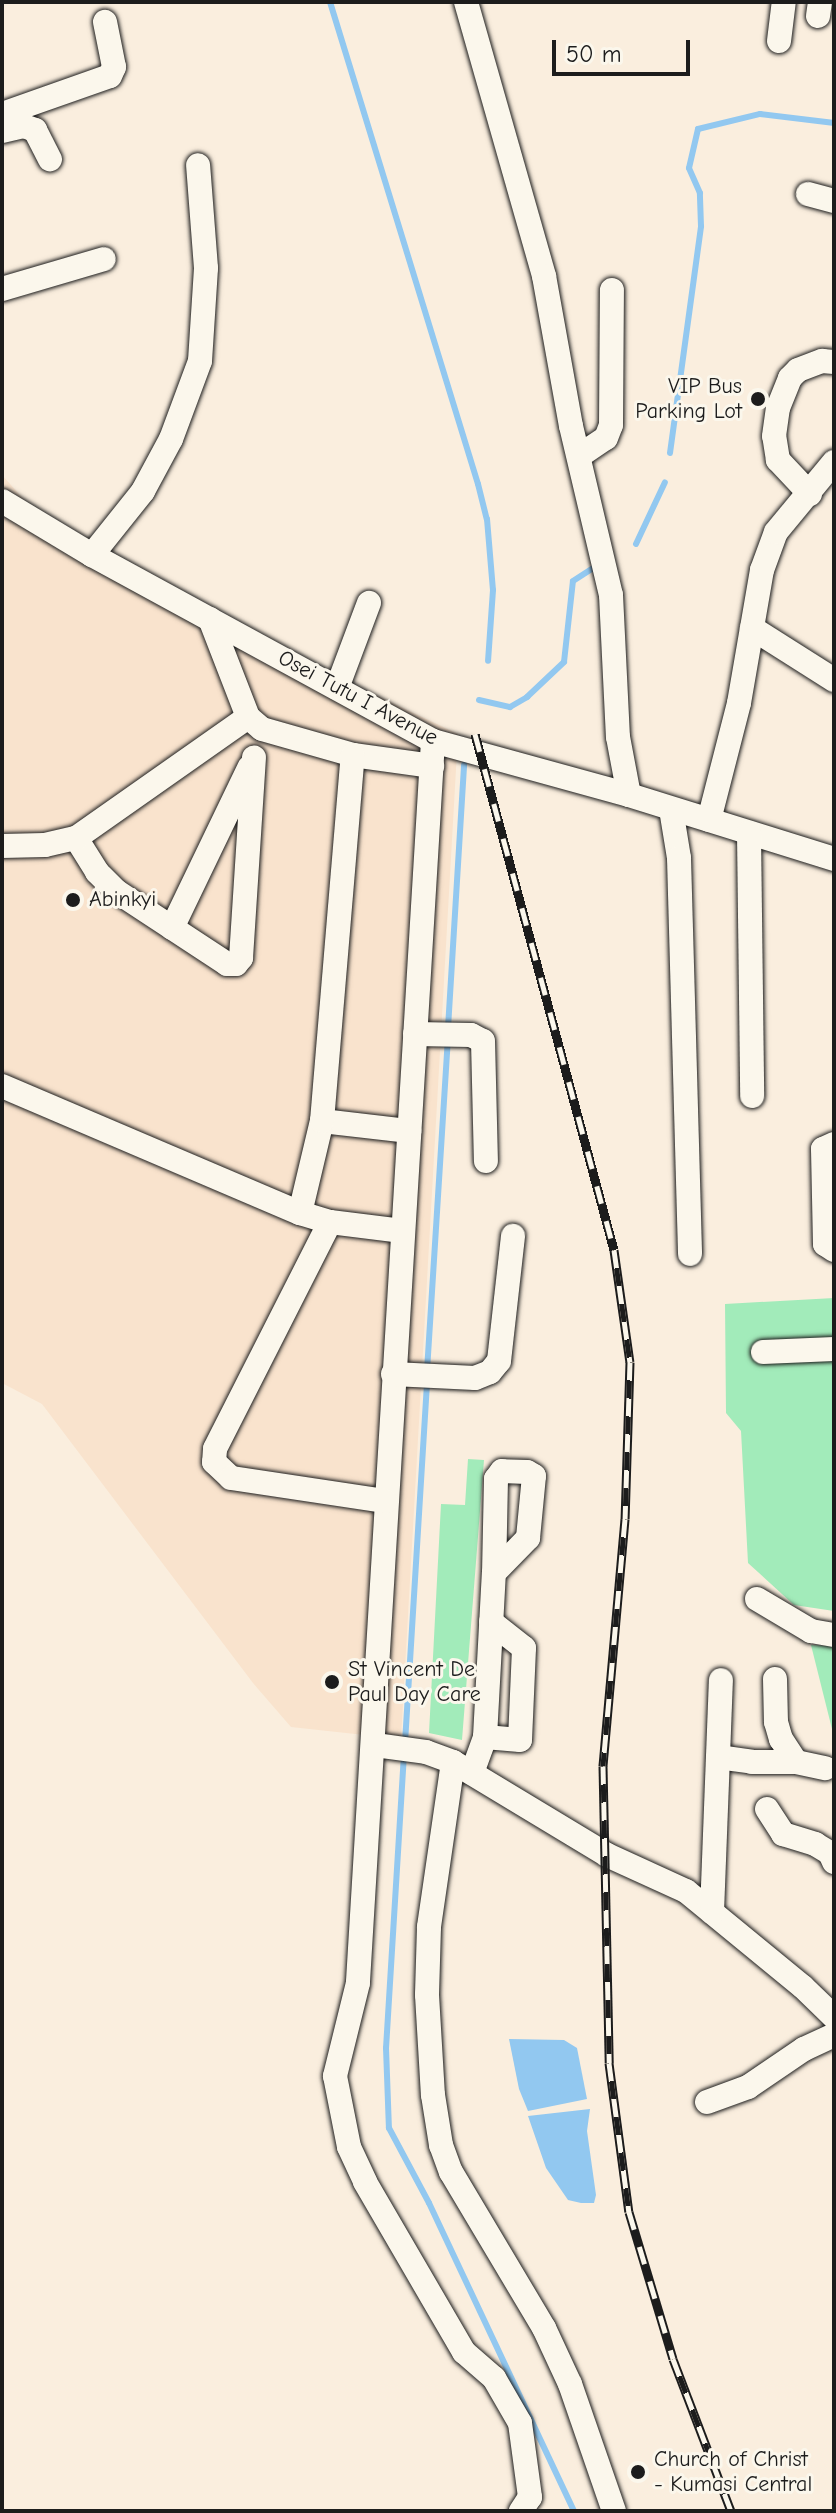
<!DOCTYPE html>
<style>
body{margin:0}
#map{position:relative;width:836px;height:2513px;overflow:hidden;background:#faeede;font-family:"Comic Neue",sans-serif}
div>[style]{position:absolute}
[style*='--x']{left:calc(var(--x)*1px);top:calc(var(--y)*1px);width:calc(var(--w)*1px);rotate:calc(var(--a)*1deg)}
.built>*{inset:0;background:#f9e3cd}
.green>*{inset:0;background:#a2ebba}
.water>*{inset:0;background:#92c8f0}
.stream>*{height:6px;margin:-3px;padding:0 3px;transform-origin:3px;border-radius:3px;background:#92c8f0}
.roads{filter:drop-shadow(0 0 2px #1c1c1c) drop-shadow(0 0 2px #1c1c1c)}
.minor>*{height:24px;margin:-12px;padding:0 12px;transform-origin:12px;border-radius:12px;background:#fbf7ec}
.rail>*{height:9px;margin-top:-4.5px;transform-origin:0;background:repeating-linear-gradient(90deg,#fbf7ec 0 18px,#1c1c1c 0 36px);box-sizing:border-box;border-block:2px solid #1c1c1c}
.dots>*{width:22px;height:22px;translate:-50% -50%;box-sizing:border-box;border:4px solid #fbf7ec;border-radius:50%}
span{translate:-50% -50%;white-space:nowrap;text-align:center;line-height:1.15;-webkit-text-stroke:6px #fbf7ec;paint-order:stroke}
.poi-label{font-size:22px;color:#1c1c1c}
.right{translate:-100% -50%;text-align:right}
.left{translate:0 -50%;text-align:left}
.street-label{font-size:22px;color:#1c1c1c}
.frame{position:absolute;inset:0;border:4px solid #1c1c1c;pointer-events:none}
.scale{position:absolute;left:552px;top:40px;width:138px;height:36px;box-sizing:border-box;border:4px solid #1c1c1c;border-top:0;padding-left:10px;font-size:24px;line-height:28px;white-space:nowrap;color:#1c1c1c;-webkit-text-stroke:6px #fbf7ec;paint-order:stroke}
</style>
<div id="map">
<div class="built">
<div style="clip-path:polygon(2px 475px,28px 504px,110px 553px,323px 670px,458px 734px,401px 1739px,291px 1727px,253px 1683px,42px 1404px,2px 1383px)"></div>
</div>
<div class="green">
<div style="clip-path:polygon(834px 1298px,834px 1611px,794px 1605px,748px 1563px,741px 1431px,726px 1413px,725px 1304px)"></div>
<div style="clip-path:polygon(468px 1459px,484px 1460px,462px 1740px,429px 1733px,441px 1504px,465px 1505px)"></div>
<div style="clip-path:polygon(811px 1645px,834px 1646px,834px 1737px)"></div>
</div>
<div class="water">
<div style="clip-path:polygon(509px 2039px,564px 2040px,577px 2048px,587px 2099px,528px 2111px,519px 2089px)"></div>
<div style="clip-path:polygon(590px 2109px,587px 2131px,596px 2195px,594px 2203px,581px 2203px,568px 2200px,546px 2168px,528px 2116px)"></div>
</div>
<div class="stream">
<div style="--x:330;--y:2;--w:504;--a:72.93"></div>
<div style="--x:478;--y:484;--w:36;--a:76"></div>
<div style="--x:487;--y:519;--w:71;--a:85.2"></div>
<div style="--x:493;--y:590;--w:71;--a:94"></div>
<div style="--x:670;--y:453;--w:229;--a:-82.2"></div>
<div style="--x:701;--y:226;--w:33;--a:-92"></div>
<div style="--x:700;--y:193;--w:27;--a:-114"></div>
<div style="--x:689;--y:168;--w:40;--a:-77"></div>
<div style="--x:698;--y:129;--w:64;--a:-13.6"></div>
<div style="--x:760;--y:114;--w:75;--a:6.9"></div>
<div style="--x:636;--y:544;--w:68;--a:-64.9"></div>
<div style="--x:479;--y:700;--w:32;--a:13"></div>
<div style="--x:510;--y:707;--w:20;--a:-30"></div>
<div style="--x:527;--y:697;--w:51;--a:-43.4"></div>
<div style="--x:564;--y:662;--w:81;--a:-83.7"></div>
<div style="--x:573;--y:581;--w:24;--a:-33"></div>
<div style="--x:448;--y:1028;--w:264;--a:-86.5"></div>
<div style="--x:427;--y:1371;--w:333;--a:-86.4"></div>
<div style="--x:405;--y:1743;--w:361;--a:-86.5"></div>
<div style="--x:404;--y:1754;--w:295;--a:93.5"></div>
<div style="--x:386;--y:2048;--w:80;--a:87.9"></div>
<div style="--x:389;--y:2128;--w:85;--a:61.9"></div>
<div style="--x:429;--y:2203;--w:340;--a:64.8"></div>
</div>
<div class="roads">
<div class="minor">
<div style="--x:466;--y:2;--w:285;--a:74.1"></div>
<div style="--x:544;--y:276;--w:152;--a:79.8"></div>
<div style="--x:571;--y:426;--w:174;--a:76.7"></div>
<div style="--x:611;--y:595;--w:142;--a:87.2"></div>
<div style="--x:618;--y:737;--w:59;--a:79.3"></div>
<div style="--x:818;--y:16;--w:14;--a:-82"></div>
<div style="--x:779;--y:41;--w:39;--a:-83"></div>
<div style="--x:2;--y:114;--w:114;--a:-19.4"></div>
<div style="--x:110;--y:76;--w:10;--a:-66"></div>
<div style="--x:114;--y:67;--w:46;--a:-101.3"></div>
<div style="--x:2;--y:131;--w:23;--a:-13"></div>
<div style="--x:24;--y:126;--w:12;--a:20"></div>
<div style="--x:35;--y:130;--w:33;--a:63"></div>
<div style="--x:808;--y:194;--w:27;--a:15"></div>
<div style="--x:2;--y:289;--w:106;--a:-16.4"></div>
<div style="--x:579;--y:456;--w:32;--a:-34"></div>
<div style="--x:606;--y:438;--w:14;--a:-69"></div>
<div style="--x:611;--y:425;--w:135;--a:-89.6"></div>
<div style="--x:810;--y:494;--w:47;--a:-133.3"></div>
<div style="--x:778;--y:460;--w:24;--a:-99"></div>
<div style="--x:774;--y:436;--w:28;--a:-82"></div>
<div style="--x:778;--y:408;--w:32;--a:-68"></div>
<div style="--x:790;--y:378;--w:11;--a:-45"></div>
<div style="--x:798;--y:370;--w:26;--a:-21"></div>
<div style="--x:822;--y:361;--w:12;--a:5"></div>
<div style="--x:2;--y:501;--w:105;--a:31"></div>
<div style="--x:92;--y:555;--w:388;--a:28.6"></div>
<div style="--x:433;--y:741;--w:203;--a:15.4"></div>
<div style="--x:629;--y:795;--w:215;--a:17.3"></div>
<div style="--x:92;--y:555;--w:82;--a:-51.4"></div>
<div style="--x:143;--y:491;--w:59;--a:-61.7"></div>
<div style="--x:171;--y:439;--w:83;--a:-69.6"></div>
<div style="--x:200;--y:361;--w:93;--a:-86.3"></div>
<div style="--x:206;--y:268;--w:103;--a:-94.4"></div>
<div style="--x:210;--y:619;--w:105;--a:68.8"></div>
<div style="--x:248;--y:717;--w:18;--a:41"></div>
<div style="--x:262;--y:729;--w:95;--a:15.9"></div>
<div style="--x:353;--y:755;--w:80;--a:7.9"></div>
<div style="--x:752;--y:628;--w:97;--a:32.4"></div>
<div style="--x:337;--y:688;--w:91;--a:-69.4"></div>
<div style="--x:433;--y:741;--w:1244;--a:93.46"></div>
<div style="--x:358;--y:1983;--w:96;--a:103.9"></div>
<div style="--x:335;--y:2076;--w:72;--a:78.8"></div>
<div style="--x:349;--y:2147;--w:38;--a:65"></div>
<div style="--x:365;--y:2182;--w:197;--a:59.8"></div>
<div style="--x:464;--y:2352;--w:40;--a:41"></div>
<div style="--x:494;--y:2378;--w:52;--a:60"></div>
<div style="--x:520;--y:2423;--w:75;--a:82.3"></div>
<div style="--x:530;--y:2497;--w:17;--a:123"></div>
<div style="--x:671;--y:809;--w:50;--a:80.7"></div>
<div style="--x:679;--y:858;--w:396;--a:88.4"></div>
<div style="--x:709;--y:820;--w:121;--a:-75.6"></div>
<div style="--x:739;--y:703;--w:135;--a:-80.2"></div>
<div style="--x:762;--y:570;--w:40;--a:-69.8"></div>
<div style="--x:776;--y:532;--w:91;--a:-50.4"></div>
<div style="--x:749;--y:833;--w:263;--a:89.3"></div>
<div style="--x:76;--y:838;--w:40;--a:58"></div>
<div style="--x:97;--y:872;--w:27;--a:45"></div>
<div style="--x:116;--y:891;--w:133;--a:33.3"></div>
<div style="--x:227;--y:964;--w:9;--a:0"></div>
<div style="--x:236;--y:964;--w:8;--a:-50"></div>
<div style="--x:241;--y:958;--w:201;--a:-86.3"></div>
<div style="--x:2;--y:846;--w:43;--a:-1.3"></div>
<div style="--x:45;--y:845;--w:32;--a:-13"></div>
<div style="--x:76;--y:838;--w:210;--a:-35.1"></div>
<div style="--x:172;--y:928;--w:178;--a:-64.3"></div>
<div style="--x:415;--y:1034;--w:56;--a:1"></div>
<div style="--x:471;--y:1035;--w:13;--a:27"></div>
<div style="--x:483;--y:1041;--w:120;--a:88.6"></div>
<div style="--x:2;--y:1086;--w:324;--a:23.1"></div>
<div style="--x:300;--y:1213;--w:31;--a:17"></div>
<div style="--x:330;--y:1222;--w:73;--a:7.1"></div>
<div style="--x:322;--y:1121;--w:88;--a:6.6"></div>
<div style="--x:834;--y:1144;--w:12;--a:156"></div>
<div style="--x:823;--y:1149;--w:95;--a:88.8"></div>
<div style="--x:825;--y:1244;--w:11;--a:34"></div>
<div style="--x:300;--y:1213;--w:95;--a:-76.6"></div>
<div style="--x:322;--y:1121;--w:367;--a:-85.2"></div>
<div style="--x:330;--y:1222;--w:254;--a:116.9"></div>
<div style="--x:215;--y:1449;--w:13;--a:94"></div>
<div style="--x:214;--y:1462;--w:23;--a:43"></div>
<div style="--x:231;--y:1478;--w:156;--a:8.5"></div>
<div style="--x:763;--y:1352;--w:71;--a:-2.4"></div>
<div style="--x:393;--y:1374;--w:82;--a:2.8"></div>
<div style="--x:475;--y:1378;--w:16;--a:-22"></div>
<div style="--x:490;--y:1372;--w:14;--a:-51"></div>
<div style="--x:499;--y:1361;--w:126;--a:-83.6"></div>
<div style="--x:757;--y:1599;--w:63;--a:30.7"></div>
<div style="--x:811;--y:1631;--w:23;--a:10"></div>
<div style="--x:775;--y:1679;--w:43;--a:88.7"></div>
<div style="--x:776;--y:1722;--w:18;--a:74"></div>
<div style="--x:781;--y:1739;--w:27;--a:57"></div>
<div style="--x:485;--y:1737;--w:164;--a:-86.9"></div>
<div style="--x:494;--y:1573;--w:49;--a:-45.8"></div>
<div style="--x:528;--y:1538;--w:62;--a:-84.5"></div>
<div style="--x:534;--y:1476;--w:8;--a:-150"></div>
<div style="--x:527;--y:1472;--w:25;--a:-178"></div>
<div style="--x:502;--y:1471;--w:10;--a:127"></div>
<div style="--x:496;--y:1479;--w:94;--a:91.2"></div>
<div style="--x:375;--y:1745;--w:51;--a:7.8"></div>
<div style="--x:426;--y:1752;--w:29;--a:20"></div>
<div style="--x:453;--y:1762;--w:180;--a:31.1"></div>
<div style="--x:607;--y:1855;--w:87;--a:24.5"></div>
<div style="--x:686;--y:1891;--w:151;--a:39.4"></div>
<div style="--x:803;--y:1987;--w:43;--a:44.1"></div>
<div style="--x:718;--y:1757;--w:34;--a:8"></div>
<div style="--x:752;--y:1762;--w:44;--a:0"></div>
<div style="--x:796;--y:1762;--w:30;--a:12"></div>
<div style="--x:453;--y:1762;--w:167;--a:98.3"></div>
<div style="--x:429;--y:1927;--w:68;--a:91.7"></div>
<div style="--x:427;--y:1995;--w:100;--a:86.6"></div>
<div style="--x:433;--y:2095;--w:51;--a:80.9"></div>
<div style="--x:441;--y:2145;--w:29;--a:70"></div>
<div style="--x:451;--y:2172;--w:182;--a:59.2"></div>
<div style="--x:544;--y:2328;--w:62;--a:65.1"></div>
<div style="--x:570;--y:2384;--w:134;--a:70.9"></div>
<div style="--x:472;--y:1773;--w:38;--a:-70"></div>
<div style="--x:485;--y:1737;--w:35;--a:5"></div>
<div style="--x:520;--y:1740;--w:92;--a:-87.5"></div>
<div style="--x:524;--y:1648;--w:42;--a:-141.8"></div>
<div style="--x:767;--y:1809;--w:30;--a:57"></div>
<div style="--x:783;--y:1834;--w:34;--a:17"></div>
<div style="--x:815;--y:1844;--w:17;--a:31"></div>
<div style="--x:830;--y:1853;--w:10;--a:66"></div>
<div style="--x:712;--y:1912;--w:232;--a:-87.8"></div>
<div style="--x:707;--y:2102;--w:44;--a:-20.1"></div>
<div style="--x:748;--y:2087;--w:68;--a:-34.2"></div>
<div style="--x:804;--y:2049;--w:33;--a:-25"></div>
</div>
</div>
<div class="rail">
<div style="--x:475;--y:734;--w:534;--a:74.92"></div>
<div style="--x:614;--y:1250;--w:113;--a:81.9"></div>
<div style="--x:630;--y:1362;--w:157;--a:91.8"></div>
<div style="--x:625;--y:1519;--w:248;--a:95.1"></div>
<div style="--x:603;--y:1766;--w:297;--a:88.8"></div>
<div style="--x:609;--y:2063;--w:150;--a:82.4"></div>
<div style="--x:629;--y:2212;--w:153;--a:73.3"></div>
<div style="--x:673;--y:2359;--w:163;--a:69.1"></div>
</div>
<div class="dots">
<div style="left:758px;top:399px;background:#1c1c1c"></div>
<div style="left:73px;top:900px;background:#1c1c1c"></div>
<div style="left:332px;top:1682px;background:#1c1c1c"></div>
<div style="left:638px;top:2472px;background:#1c1c1c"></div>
</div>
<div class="poi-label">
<span class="right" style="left:742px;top:399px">VIP Bus<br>Parking Lot</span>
<span class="left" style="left:89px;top:900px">Abinkyi</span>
<span class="left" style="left:348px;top:1682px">St Vincent De<br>Paul Day Care</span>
<span class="left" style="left:654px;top:2472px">Church of Christ<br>- Kumasi Central</span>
</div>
<div class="street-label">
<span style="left:358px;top:698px;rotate:28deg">Osei Tutu I Avenue</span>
</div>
<div class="frame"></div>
<div class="scale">50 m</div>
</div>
